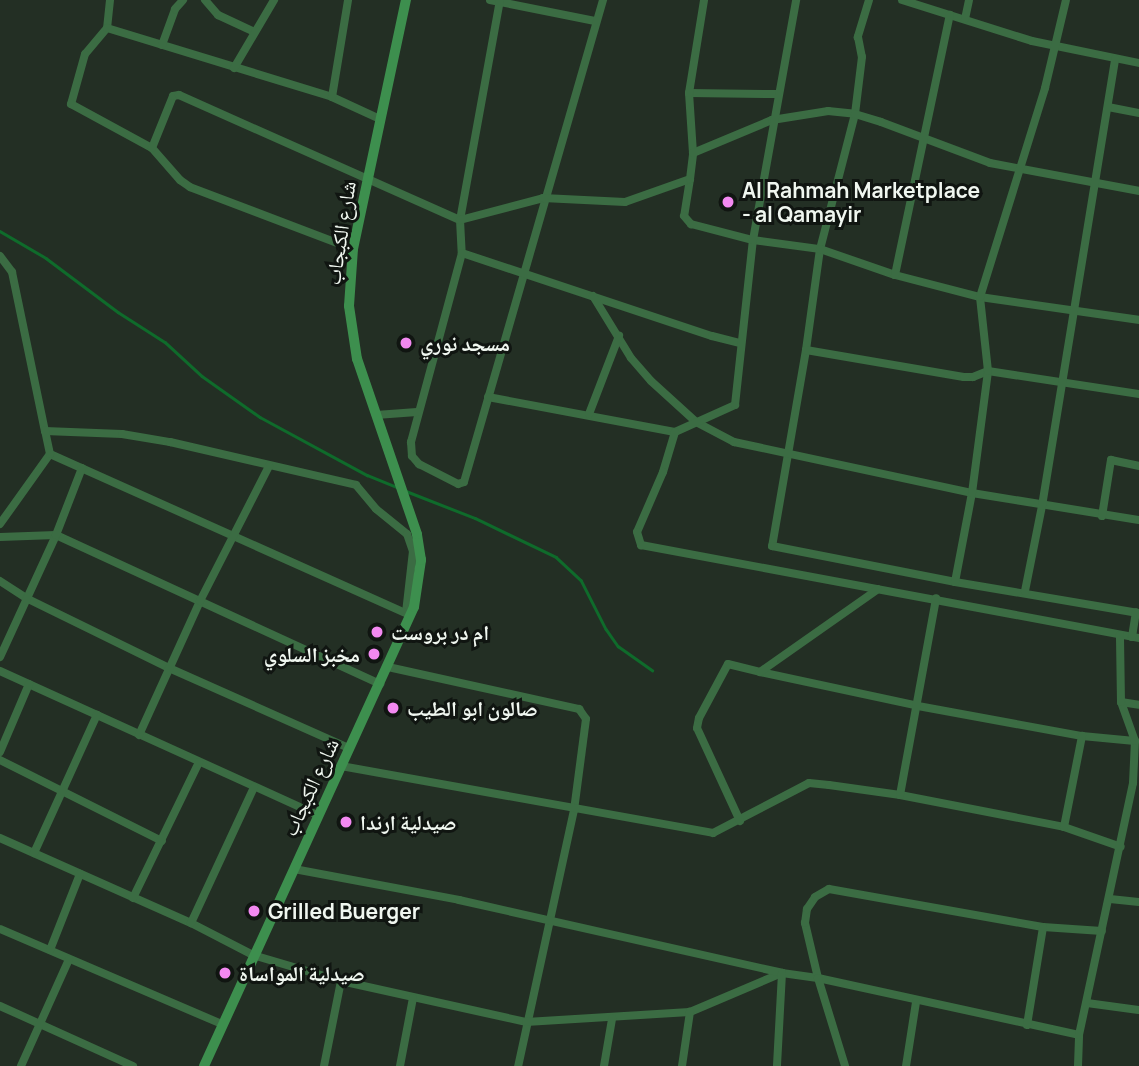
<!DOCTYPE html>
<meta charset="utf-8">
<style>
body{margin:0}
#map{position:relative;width:1139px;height:1066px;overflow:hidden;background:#232f24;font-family:Manrope,"Noto Naskh Arabic",sans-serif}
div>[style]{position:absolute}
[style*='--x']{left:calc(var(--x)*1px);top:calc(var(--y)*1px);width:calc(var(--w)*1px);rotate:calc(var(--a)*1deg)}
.stream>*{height:2.5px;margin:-1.25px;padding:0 1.25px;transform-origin:1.25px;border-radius:1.25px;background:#0f6b2b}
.minor>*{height:8px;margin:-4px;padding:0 4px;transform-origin:4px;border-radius:4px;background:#3b6c43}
.secondary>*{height:10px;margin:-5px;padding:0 5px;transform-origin:5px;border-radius:5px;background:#3d8f4e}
.dots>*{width:19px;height:19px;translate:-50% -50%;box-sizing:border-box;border:4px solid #101511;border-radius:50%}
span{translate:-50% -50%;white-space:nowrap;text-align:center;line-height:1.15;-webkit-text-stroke:6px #101511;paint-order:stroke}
.poi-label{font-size:21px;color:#f0f7f0;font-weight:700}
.left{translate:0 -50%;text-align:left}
.right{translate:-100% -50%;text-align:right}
.street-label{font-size:21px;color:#f0f7f0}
</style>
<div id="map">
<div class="stream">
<div style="--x:0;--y:231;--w:53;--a:30.4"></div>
<div style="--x:46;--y:258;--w:90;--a:36.9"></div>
<div style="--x:118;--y:312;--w:56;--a:32.6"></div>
<div style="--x:165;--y:342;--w:50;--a:42.6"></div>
<div style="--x:202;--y:376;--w:71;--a:35.3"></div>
<div style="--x:260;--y:417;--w:122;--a:28.5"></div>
<div style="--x:367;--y:475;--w:32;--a:22"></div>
<div style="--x:406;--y:491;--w:74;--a:21.4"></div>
<div style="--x:475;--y:518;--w:90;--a:25.7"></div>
<div style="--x:556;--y:557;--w:34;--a:43"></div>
<div style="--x:581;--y:580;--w:55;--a:63"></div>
<div style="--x:606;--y:629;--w:21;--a:55"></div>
<div style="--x:618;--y:646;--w:42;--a:35.2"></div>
</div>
<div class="minor">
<div style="--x:110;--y:0;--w:28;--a:96"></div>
<div style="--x:107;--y:28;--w:34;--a:130"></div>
<div style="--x:85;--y:54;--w:52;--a:105.6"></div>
<div style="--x:71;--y:104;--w:92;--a:28.5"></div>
<div style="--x:205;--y:0;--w:20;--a:49"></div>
<div style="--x:218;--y:15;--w:40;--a:25"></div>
<div style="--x:490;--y:0;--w:107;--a:11.3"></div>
<div style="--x:500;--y:0;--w:224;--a:100.3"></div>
<div style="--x:460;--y:220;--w:33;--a:87"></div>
<div style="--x:462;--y:253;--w:196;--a:105.1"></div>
<div style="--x:411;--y:442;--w:14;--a:86"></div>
<div style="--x:412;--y:456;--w:11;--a:49"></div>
<div style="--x:419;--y:464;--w:44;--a:27.1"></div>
<div style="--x:458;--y:484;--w:6;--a:-18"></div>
<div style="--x:464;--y:482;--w:502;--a:-73.91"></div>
<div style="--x:869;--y:0;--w:39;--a:107"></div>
<div style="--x:858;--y:37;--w:20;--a:79"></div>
<div style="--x:862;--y:57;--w:57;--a:97"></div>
<div style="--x:855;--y:114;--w:139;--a:104.5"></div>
<div style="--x:820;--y:249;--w:102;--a:97.9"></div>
<div style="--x:806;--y:350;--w:199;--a:99.8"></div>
<div style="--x:772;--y:546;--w:187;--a:11.1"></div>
<div style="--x:955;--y:582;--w:187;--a:9.6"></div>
<div style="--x:902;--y:0;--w:136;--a:17.5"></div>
<div style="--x:1032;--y:41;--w:109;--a:11.6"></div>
<div style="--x:965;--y:19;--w:19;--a:-78"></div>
<div style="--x:107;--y:28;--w:235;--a:17"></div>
<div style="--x:332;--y:97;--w:53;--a:24.6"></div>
<div style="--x:162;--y:45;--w:38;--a:-70"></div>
<div style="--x:175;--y:9;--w:12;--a:-48"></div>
<div style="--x:234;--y:68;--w:79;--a:-59.5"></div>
<div style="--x:689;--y:93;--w:88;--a:0.7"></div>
<div style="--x:332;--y:97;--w:98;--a:-80.6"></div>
<div style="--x:1108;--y:107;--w:32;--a:11"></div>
<div style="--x:693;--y:153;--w:60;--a:-93.8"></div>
<div style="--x:689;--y:93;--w:94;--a:-80.8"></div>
<div style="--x:690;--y:179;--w:37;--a:99"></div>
<div style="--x:684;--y:216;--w:11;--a:49"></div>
<div style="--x:691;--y:224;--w:64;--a:14.5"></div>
<div style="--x:753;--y:240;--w:68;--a:7.7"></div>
<div style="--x:820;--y:249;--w:79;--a:19.1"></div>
<div style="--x:895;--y:275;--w:88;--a:14.5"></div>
<div style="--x:980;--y:297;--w:161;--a:8.2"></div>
<div style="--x:353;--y:249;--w:174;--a:-159.2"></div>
<div style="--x:190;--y:187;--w:12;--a:-145"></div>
<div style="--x:180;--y:180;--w:43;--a:-131.2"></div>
<div style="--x:152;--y:148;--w:56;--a:-68"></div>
<div style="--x:173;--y:96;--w:6;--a:-9"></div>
<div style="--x:179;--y:95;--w:308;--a:24"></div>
<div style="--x:460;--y:220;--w:86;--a:-14.8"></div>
<div style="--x:543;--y:198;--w:82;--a:2.8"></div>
<div style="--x:625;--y:202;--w:69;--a:-19.5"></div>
<div style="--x:690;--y:179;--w:26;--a:-83"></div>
<div style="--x:693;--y:153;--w:86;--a:-22.7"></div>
<div style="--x:772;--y:120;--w:57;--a:-9.1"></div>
<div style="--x:828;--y:111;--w:27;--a:6"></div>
<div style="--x:855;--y:114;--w:27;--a:17"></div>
<div style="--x:881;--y:122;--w:116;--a:20.6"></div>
<div style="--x:990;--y:163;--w:152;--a:10.6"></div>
<div style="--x:462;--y:253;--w:263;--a:18.4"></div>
<div style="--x:712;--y:336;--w:30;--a:14"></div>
<div style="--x:0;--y:256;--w:20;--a:53"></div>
<div style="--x:12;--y:272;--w:162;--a:78.3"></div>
<div style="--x:45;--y:431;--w:77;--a:2.2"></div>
<div style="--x:122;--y:434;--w:49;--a:9.5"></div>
<div style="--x:170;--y:442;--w:191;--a:13"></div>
<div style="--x:356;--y:485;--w:31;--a:50"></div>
<div style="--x:376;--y:509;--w:40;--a:39"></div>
<div style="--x:407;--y:534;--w:18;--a:71"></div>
<div style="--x:413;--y:551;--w:61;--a:96.5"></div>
<div style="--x:895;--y:275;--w:266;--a:-78.1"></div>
<div style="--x:593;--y:296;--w:73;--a:58.5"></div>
<div style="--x:631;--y:358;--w:30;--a:49"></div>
<div style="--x:651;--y:381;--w:61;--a:42.3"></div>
<div style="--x:696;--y:422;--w:43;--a:27.8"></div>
<div style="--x:734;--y:442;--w:243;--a:12.1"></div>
<div style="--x:972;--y:493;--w:169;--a:9.2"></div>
<div style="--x:806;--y:350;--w:160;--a:9.7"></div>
<div style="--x:964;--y:377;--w:9;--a:0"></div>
<div style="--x:973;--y:377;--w:16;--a:-22"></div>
<div style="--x:988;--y:371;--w:153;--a:8.7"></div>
<div style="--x:488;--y:397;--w:190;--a:10.6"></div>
<div style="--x:675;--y:432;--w:66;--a:-24.2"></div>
<div style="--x:735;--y:405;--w:166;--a:-83.8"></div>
<div style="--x:753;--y:240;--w:244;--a:-79.8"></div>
<div style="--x:589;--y:414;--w:84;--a:-69"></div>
<div style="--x:376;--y:415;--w:41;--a:-4.2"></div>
<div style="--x:675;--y:432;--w:42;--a:106.7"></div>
<div style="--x:663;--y:472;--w:65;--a:113.4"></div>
<div style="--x:637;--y:532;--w:14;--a:73"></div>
<div style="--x:641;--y:545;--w:507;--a:10.58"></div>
<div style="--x:50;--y:454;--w:392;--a:24.1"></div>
<div style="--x:1102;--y:516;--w:57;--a:-80.9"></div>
<div style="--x:1111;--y:460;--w:29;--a:12"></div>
<div style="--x:0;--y:524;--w:86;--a:-54.5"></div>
<div style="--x:50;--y:454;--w:24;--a:-102"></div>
<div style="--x:0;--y:537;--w:56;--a:-2"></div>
<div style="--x:56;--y:535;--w:357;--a:24.7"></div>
<div style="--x:0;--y:581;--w:31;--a:33"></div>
<div style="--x:26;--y:598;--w:159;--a:26.1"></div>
<div style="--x:169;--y:668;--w:197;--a:24"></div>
<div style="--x:955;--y:582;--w:91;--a:-79.2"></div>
<div style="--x:972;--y:493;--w:123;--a:-82.5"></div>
<div style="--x:988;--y:371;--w:74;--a:-96.2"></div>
<div style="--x:980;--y:297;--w:219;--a:-72.7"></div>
<div style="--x:1045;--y:88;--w:90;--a:-76.6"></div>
<div style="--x:1025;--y:591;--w:87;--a:-78.7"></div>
<div style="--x:1042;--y:506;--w:453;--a:-80.7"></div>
<div style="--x:1132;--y:637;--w:25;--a:-81"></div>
<div style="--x:0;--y:657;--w:134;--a:-65.3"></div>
<div style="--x:56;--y:535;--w:72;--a:-68.8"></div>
<div style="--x:388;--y:667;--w:196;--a:12.4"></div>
<div style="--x:579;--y:709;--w:12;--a:55"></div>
<div style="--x:586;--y:719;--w:92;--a:97.5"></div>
<div style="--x:574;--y:810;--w:262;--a:102.3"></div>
<div style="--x:0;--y:671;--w:350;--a:24.4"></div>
<div style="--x:760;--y:672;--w:162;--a:12.1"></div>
<div style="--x:918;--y:706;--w:167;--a:10.4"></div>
<div style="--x:1082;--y:736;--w:53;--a:5.4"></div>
<div style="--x:1121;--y:702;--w:18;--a:9"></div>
<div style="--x:139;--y:735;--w:147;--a:-65.5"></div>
<div style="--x:200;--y:601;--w:152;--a:-62.9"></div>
<div style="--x:0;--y:752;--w:74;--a:-66.9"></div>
<div style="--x:0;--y:760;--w:181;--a:26.6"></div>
<div style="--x:341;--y:766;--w:378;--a:10.2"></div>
<div style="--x:713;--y:833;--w:108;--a:-27.5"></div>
<div style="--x:809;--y:783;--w:20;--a:6"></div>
<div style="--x:829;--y:785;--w:72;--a:8"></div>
<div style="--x:900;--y:795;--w:167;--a:11"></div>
<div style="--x:1064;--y:827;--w:60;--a:19.3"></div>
<div style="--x:900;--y:795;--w:200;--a:-79.6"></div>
<div style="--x:740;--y:821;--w:102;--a:-114.8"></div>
<div style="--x:697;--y:728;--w:10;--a:-79"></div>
<div style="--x:699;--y:718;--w:61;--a:-61.8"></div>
<div style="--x:728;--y:664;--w:33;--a:14"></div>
<div style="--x:760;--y:672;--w:144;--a:-35.1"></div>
<div style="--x:1064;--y:827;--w:93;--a:-78.8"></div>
<div style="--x:0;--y:838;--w:209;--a:24"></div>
<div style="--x:191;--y:923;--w:70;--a:27.3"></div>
<div style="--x:253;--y:955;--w:92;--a:16.5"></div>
<div style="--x:341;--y:981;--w:189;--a:12.5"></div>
<div style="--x:526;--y:1022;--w:164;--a:-3.5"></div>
<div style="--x:690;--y:1012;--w:100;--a:-23"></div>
<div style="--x:782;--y:973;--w:36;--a:8"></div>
<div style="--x:818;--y:978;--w:57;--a:-103.3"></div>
<div style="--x:805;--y:923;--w:14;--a:-82"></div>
<div style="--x:807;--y:909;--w:14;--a:-56"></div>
<div style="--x:815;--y:897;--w:16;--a:-30"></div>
<div style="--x:829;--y:889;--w:217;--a:10.1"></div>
<div style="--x:1043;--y:927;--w:59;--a:3.9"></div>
<div style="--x:34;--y:853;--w:152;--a:-65.5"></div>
<div style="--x:294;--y:869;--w:168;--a:10.6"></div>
<div style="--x:459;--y:900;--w:331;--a:12.7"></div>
<div style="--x:782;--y:973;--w:93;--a:93.1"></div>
<div style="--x:133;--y:898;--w:151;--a:-64.1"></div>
<div style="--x:1110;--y:899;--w:29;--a:6"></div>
<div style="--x:191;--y:923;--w:150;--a:-65.1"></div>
<div style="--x:0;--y:929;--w:241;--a:23.2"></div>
<div style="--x:50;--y:950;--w:82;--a:-68.5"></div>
<div style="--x:818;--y:978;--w:267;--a:12.3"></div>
<div style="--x:818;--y:978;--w:92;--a:72.9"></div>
<div style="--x:1087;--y:1003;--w:52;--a:7.7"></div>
<div style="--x:0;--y:1006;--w:146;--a:24.3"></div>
<div style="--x:1027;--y:1025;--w:99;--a:-80.7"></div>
<div style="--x:21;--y:1066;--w:117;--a:-65.8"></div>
<div style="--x:324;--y:1066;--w:87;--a:-78.7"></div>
<div style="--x:400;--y:1066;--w:69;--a:-79.2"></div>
<div style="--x:604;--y:1066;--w:48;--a:-80.3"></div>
<div style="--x:682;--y:1066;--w:55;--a:-81.6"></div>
<div style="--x:906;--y:1066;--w:65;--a:-81.1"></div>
<div style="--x:1078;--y:1066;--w:31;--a:-88"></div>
<div style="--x:1079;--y:1035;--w:258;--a:-77.9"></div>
<div style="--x:1133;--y:783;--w:42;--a:-87.3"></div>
<div style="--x:1135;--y:741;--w:41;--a:-109.7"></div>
<div style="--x:1121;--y:702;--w:67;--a:-90.9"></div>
</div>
<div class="secondary">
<div style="--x:204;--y:1066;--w:505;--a:-65.42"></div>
<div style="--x:414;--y:607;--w:48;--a:-81.5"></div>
<div style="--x:421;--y:560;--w:26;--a:-99"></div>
<div style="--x:417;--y:534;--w:185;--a:-108.9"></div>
<div style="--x:357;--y:359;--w:54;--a:-98.6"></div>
<div style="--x:349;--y:306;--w:57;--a:-86"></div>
<div style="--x:353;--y:249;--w:255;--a:-78"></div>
</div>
<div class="dots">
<div style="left:728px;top:202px;background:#f389f1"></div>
<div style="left:406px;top:343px;background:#f389f1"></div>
<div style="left:377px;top:632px;background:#f389f1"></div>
<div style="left:374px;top:654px;background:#f389f1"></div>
<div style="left:393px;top:708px;background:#f389f1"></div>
<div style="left:346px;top:822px;background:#f389f1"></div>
<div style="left:254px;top:911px;background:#f389f1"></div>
<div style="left:225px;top:973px;background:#f389f1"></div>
</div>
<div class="poi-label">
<span class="left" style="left:742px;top:202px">Al Rahmah Marketplace<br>- al Qamayir</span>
<span class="left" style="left:420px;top:343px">مسجد نوري</span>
<span class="left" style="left:391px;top:632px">ام در بروست</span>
<span class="right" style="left:360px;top:654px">مخبز السلوي</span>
<span class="left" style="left:407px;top:708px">صالون ابو الطيب</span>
<span class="left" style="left:360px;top:822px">صيدلية ارندا</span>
<span class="left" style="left:268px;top:911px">Grilled Buerger</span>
<span class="left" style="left:239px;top:973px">صيدلية المواساة</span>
</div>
<div class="street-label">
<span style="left:340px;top:233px;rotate:-81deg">شارع الكبجاب</span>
<span style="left:310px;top:787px;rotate:-65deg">شارع الكبجاب</span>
</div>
</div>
